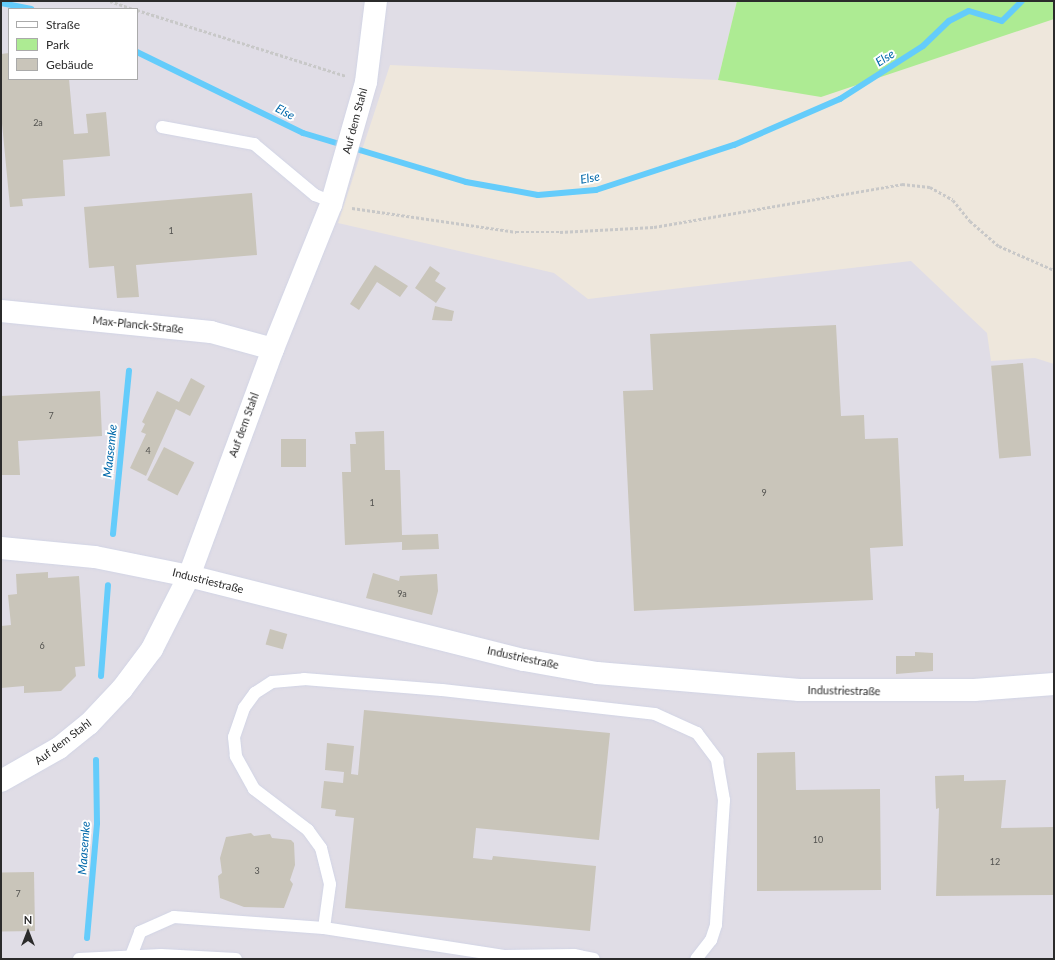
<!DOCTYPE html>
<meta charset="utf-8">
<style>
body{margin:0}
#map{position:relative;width:1055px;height:960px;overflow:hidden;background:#eee7dc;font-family:Lato,sans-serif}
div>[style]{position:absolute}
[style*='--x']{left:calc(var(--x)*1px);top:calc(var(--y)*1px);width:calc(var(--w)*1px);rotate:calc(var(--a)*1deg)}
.industrial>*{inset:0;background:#e0dde6}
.green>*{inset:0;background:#adeb93}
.stream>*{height:6px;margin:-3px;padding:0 3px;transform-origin:3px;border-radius:3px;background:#64ccfb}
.building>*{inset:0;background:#c9c5ba;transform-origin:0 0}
.path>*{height:2.5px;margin-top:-1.25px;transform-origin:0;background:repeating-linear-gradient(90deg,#c8c8c8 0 3px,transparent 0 5px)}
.roads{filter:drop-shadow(0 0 1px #d1d4e5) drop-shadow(0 0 1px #d1d4e5)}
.lane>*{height:12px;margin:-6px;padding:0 6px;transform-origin:6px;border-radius:6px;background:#fff}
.street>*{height:22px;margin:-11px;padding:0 11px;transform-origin:11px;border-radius:11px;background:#fff}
span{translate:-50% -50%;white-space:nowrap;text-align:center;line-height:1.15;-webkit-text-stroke:4px #fff;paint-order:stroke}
.number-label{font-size:9px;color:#52524f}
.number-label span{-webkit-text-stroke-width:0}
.street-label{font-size:11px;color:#2b2b2b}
.water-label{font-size:12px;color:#0068aa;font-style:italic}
.frame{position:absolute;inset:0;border:2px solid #2b2b2b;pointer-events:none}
.legend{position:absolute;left:8px;top:8px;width:130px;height:72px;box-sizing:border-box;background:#fff;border:1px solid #aaa;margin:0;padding:5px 7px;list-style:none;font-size:12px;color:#2b2b2b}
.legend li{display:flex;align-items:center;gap:8px;height:20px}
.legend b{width:20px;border:1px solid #aaa}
.north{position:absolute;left:8px;top:912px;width:40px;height:40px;-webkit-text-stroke:3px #fff;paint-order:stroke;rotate:0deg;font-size:11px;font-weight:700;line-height:16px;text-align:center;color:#2b2b2b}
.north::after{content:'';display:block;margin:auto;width:14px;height:18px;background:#2b2b2b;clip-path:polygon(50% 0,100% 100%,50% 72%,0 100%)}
</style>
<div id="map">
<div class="industrial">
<div style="clip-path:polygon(evenodd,1px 1px,737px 1px,718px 80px,390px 65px,338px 223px,554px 273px,588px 299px,911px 261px,987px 333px,991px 361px,1035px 358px,1054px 364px,1054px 959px,1px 959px,1px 1px,9px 9px,137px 9px,137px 79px,9px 79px,9px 9px)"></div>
</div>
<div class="green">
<div style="clip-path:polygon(737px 1px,1054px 1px,1054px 19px,821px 97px,718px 80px)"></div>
</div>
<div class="stream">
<div style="--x:1;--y:3;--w:31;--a:11"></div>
<div style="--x:137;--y:52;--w:185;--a:26"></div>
<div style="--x:303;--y:133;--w:170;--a:16.7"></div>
<div style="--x:466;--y:182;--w:73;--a:10.2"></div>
<div style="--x:538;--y:195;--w:58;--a:-4.9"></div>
<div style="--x:596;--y:190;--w:145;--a:-18.1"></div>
<div style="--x:734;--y:145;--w:116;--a:-23.5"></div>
<div style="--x:840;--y:99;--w:98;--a:-32.6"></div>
<div style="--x:923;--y:46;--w:36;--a:-44"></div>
<div style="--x:949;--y:21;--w:22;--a:-27"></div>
<div style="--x:969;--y:11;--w:34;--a:17"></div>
<div style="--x:1002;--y:21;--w:28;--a:-45"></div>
<div style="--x:113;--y:534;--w:164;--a:-84.4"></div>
<div style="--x:101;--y:676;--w:91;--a:-85.6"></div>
<div style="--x:87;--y:938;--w:115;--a:-85"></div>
<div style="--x:97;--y:823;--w:63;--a:-90.9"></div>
</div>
<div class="building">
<div style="clip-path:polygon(9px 53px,9px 79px,69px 79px,74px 134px,88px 133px,86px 114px,106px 112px,110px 156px,63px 160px,65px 196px,22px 199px,23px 206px,10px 207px,1px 113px,1px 54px)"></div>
<div style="clip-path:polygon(252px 193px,257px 255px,136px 265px,139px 297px,117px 298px,114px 266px,89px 268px,84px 207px)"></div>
<div style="clip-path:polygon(375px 265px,408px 286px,400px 297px,377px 282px,359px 310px,350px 304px)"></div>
<div style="clip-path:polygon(430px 266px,440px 273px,435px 281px,446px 288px,436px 303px,415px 288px)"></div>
<div style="clip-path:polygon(435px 306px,454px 311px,452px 321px,432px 320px)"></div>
<div style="clip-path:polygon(836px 325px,841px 416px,864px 415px,865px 439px,898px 438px,903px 546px,870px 548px,873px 600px,634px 611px,623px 391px,653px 390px,650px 334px)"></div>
<div style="left:1023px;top:363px;width:93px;height:32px;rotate:85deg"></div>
<div style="clip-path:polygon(191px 378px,205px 386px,190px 416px,176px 409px,146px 476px,130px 468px,146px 434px,141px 432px,145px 424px,142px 422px,157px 391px,179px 402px)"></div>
<div style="clip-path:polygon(100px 391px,102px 436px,18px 441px,20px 475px,1px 475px,1px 396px)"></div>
<div style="clip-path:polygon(384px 431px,385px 470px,400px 470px,402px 535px,438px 534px,439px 549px,402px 550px,402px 542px,345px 545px,342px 472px,351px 472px,350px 444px,356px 444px,355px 432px)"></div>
<div style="left:281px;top:439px;width:25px;height:28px"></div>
<div style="left:164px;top:447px;width:34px;height:37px;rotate:27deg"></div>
<div style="clip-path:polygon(48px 572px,48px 578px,79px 576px,85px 666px,75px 667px,76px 676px,61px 691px,24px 693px,24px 686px,1px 688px,1px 626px,11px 625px,8px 595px,17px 594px,16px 574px)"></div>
<div style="clip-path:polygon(373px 573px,399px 581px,400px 576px,437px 574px,438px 591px,432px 615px,366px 598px)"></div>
<div style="left:270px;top:629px;width:18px;height:16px;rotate:16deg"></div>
<div style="clip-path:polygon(915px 652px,933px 653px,933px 671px,896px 674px,896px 656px,915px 656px)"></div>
<div style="clip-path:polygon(364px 710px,610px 733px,599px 840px,476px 828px,473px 858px,492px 860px,493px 856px,596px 866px,590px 931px,345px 908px,354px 818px,335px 816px,336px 810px,321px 808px,324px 781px,343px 783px,344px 772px,325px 770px,327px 743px,354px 746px,351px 774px,358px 775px)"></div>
<div style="clip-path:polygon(795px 752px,796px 790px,880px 789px,881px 890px,757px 891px,757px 753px)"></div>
<div style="clip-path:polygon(964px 775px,964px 781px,1006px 780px,1001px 828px,1054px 827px,1054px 895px,936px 896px,939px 808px,936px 809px,935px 776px)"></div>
<div style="clip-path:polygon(251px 833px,254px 836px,270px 834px,272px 838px,291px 840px,294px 843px,295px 865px,290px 880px,293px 884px,284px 908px,244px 907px,220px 898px,218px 876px,222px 873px,220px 858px,226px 837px)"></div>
<div style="left:34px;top:872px;width:59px;height:33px;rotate:89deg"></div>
</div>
<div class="path">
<div style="--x:110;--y:1;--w:24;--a:19"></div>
<div style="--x:137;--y:10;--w:219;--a:17.5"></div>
<div style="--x:352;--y:208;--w:166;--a:8.3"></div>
<div style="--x:516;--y:232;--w:44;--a:0"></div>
<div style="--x:560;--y:232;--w:94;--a:-3"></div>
<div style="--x:654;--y:227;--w:252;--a:-9.8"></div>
<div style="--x:902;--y:184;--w:28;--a:6"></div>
<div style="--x:930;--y:187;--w:26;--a:29"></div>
<div style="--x:953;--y:200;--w:27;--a:51"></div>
<div style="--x:970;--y:221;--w:38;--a:41"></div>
<div style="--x:999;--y:246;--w:60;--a:23.6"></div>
</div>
<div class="roads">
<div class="lane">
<div style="--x:162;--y:127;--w:94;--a:10.5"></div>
<div style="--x:254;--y:144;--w:80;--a:39.9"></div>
<div style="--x:315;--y:195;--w:18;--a:22"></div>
<div style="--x:324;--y:928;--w:44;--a:-82.2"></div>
<div style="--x:330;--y:884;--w:37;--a:-104"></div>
<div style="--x:321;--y:848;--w:22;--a:-126"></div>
<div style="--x:308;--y:830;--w:68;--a:-142.8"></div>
<div style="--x:254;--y:789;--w:38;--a:-119"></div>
<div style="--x:236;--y:756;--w:19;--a:-96"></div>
<div style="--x:234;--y:737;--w:31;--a:-71"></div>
<div style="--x:244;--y:708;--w:19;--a:-54"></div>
<div style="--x:255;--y:693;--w:20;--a:-33"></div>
<div style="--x:272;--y:682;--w:32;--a:-5"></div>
<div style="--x:304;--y:679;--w:138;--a:4.6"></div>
<div style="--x:442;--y:690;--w:214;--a:6.4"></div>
<div style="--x:655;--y:714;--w:46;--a:24.3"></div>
<div style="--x:697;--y:733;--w:34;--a:53"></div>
<div style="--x:717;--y:760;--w:41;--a:80.1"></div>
<div style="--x:724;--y:800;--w:125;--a:93.7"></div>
<div style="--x:716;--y:925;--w:16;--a:108"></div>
<div style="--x:711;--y:940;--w:24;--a:128"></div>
<div style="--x:131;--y:956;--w:26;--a:-69"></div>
<div style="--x:140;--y:932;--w:37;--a:-24"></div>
<div style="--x:174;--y:917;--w:150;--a:4.2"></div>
<div style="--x:324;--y:928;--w:182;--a:8.8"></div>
<div style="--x:504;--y:956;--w:70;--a:-0.8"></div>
<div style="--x:574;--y:955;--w:20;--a:11"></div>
<div style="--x:79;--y:959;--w:82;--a:-2.8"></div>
<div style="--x:161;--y:955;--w:75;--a:3.1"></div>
</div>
<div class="street">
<div style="--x:1;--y:311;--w:211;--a:5.7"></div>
<div style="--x:211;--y:332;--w:64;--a:15.3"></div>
<div style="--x:1;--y:548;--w:94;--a:5.5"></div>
<div style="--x:95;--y:557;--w:96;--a:11.4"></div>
<div style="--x:189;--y:576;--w:345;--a:14.1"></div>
<div style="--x:524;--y:660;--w:74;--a:10.1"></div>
<div style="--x:597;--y:673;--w:203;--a:4.8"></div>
<div style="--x:799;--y:690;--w:175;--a:0"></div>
<div style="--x:974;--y:690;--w:80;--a:-4.3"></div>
<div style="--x:1;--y:781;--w:67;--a:-29.6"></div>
<div style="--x:59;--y:748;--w:38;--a:-39"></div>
<div style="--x:89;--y:724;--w:48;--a:-46.7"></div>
<div style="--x:122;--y:689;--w:50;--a:-53.1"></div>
<div style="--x:152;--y:649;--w:82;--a:-63.1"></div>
<div style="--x:189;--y:576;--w:242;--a:-69.7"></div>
<div style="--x:273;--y:349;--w:155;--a:-68.1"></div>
<div style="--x:331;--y:205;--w:128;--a:-74.1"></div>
<div style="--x:366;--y:82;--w:82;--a:-83"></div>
</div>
</div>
<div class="number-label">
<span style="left:38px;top:123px">2a</span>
<span style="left:171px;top:231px">1</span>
<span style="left:51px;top:416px">7</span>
<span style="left:148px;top:451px">4</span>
<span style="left:764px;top:493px">9</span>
<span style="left:372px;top:503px">1</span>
<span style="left:402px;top:594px">9a</span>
<span style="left:42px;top:646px">6</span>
<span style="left:818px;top:840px">10</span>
<span style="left:995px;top:862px">12</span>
<span style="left:257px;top:871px">3</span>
<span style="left:18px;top:894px">7</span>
</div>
<div class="street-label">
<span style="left:355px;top:121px;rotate:-75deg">Auf dem Stahl</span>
<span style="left:138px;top:325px;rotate:6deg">Max-Planck-Straße</span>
<span style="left:244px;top:425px;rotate:-70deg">Auf dem Stahl</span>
<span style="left:208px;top:581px;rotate:14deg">Industriestraße</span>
<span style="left:523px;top:658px;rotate:12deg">Industriestraße</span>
<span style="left:844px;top:691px;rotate:1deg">Industriestraße</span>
<span style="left:63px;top:742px;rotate:-37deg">Auf dem Stahl</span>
</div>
<div class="water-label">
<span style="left:885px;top:58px;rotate:-33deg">Else</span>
<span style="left:285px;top:112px;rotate:28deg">Else</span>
<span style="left:590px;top:178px;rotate:-10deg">Else</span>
<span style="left:110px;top:451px;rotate:-84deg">Maasemke</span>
<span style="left:84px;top:848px;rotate:-86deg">Maasemke</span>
</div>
<div class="frame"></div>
<ul class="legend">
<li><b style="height:5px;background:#fff"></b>Straße</li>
<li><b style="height:11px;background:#adeb93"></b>Park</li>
<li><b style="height:11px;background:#c9c5ba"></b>Gebäude</li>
</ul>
<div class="north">N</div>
</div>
